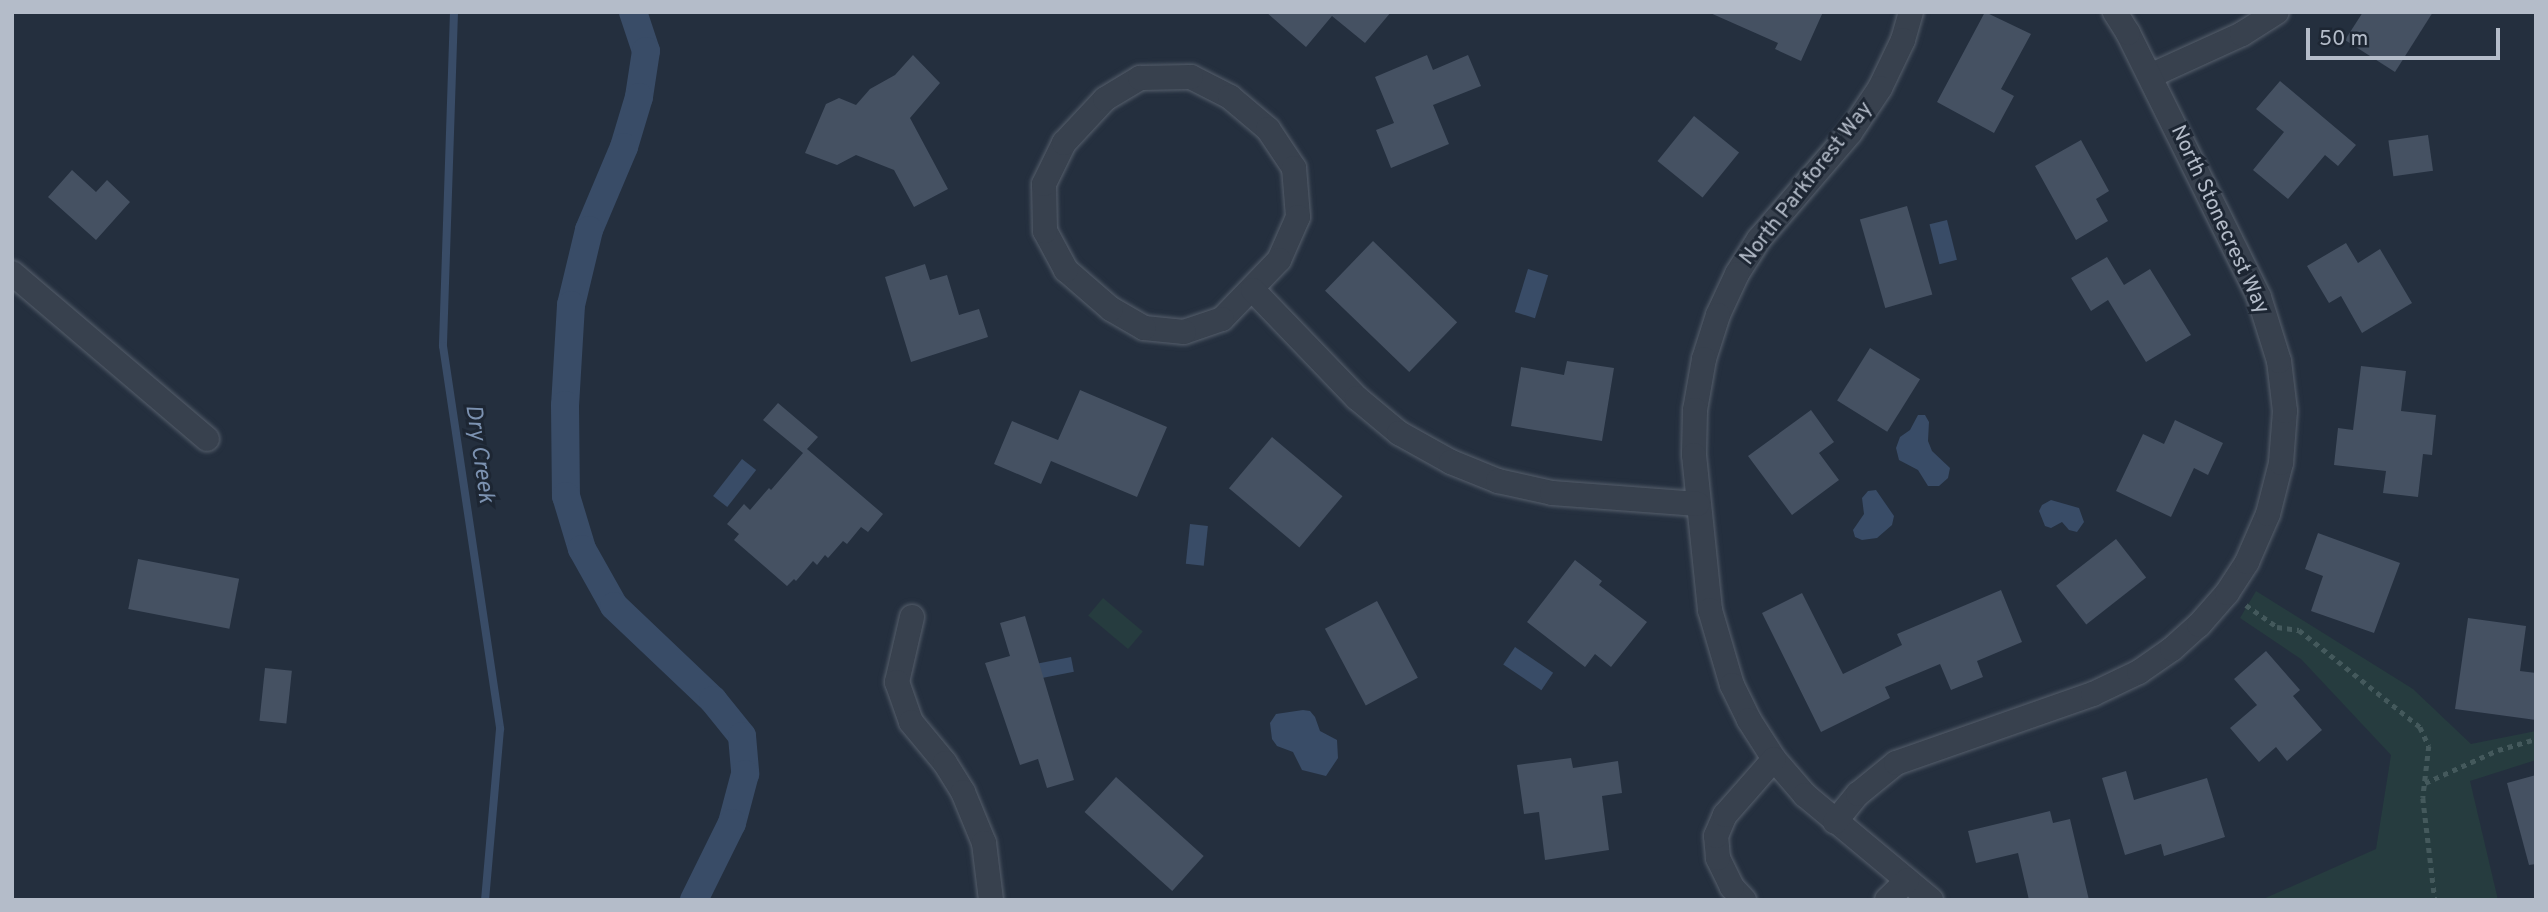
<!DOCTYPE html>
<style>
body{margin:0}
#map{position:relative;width:2548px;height:912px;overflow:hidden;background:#242f3e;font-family:Overpass,sans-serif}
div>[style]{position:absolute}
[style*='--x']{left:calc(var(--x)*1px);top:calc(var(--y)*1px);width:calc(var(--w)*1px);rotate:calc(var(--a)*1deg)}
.green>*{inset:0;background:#263c3f;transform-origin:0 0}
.water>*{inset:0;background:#394c67;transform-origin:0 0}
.stream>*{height:8px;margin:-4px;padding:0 4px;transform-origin:4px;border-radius:4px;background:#394c67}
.canal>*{height:28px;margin:-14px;padding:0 14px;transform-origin:14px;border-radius:14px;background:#394c67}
.building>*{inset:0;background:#455162;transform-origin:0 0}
.path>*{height:4.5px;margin-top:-2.25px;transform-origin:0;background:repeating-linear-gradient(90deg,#44595c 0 5px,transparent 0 10px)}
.roads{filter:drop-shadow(0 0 2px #565f6c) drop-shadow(0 0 2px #565f6c)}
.minor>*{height:24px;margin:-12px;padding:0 12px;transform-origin:12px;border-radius:12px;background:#38414e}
span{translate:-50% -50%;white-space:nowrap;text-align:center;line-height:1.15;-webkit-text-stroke:6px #1d2633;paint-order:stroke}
.street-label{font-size:21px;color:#b4bcc9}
.water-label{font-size:23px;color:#7c92b1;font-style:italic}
.frame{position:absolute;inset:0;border:14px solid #b4bcc9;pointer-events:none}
.scale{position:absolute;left:2306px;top:28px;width:194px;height:32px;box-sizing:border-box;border:4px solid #b4bcc9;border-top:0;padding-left:9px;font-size:21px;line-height:24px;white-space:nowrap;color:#b4bcc9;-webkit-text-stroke:5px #1d2633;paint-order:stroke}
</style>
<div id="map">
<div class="green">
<div style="clip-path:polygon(2256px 591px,2413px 689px,2471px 744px,2536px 731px,2536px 760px,2470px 781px,2498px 900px,2261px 900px,2376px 849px,2391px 755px,2301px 659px,2240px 618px)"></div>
<div style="left:1103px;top:598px;width:52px;height:23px;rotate:40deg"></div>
</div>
<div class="water">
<div style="left:1947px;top:220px;width:41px;height:18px;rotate:76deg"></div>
<div style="left:1528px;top:269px;width:21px;height:45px;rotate:17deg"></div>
<div style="clip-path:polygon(1918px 415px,1925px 415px,1929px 422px,1928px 441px,1932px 451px,1950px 468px,1948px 478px,1939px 486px,1928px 486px,1918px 470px,1899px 460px,1896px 448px,1900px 437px,1910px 430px)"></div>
<div style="left:742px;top:459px;width:18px;height:47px;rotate:38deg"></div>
<div style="clip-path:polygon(1876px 490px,1894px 516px,1892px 525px,1877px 538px,1862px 540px,1855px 537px,1853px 530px,1864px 514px,1862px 498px,1868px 491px)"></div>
<div style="clip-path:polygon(2051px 500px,2079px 508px,2084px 522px,2077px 532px,2069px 530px,2062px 522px,2051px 528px,2045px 526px,2039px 511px,2042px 505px)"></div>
<div style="left:1190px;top:524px;width:18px;height:40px;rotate:6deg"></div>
<div style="left:1515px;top:647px;width:46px;height:21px;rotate:34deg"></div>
<div style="left:1071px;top:657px;width:15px;height:35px;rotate:79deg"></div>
<div style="clip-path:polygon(1303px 710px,1310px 711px,1315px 717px,1320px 731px,1337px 740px,1338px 758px,1326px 776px,1302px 770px,1293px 752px,1277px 746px,1272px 739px,1270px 723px,1276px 714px)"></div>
</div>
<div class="stream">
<div style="--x:454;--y:12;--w:334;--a:91.9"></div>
<div style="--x:443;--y:346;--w:387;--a:81.5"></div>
<div style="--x:500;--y:729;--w:172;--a:95"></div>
</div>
<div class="canal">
<div style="--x:633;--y:12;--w:41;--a:71.6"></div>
<div style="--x:646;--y:51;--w:47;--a:98.7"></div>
<div style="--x:639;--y:97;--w:52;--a:106.7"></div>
<div style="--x:624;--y:147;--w:90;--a:112.9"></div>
<div style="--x:589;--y:230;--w:77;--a:103.5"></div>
<div style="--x:571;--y:305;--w:100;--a:93.4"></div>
<div style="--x:565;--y:405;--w:91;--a:89.4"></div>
<div style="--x:566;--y:496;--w:55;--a:73.2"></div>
<div style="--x:582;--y:549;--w:65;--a:60.7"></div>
<div style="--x:614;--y:606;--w:137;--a:43.5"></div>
<div style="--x:713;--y:700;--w:46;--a:51.1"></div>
<div style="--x:742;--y:736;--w:38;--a:85"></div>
<div style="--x:745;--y:774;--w:51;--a:104.9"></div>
<div style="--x:732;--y:823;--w:86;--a:116.3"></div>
</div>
<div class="building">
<div style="clip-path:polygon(1266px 12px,1391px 12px,1365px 43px,1332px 16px,1306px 47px)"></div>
<div style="clip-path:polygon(1708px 12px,1823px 12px,1801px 61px,1775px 49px,1778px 43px)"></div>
<div style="clip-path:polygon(1985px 12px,2031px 34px,2001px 89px,2014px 96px,1994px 133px,1937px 102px)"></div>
<div style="clip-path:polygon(2363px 12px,2433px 12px,2395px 72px,2345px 40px)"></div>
<div style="clip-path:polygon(913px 55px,940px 83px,910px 118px,948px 189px,914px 207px,894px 170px,856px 155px,837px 165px,805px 153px,826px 104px,839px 98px,856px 105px,870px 89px,895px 75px)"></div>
<div style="clip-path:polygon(1427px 55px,1433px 70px,1468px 55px,1481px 86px,1433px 105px,1449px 144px,1391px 168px,1376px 130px,1394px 123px,1375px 77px)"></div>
<div style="clip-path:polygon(2280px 81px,2356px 145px,2338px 166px,2325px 155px,2288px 199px,2253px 170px,2284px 132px,2256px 109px)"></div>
<div style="left:1694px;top:116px;width:58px;height:58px;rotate:39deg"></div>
<div style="left:2428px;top:135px;width:36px;height:40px;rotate:82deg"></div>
<div style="clip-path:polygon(2081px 140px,2109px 191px,2096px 199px,2108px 221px,2076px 240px,2035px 166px)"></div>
<div style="clip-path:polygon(72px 170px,96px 192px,107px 180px,130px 202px,96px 240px,48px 197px)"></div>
<div style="left:1907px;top:206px;width:92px;height:49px;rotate:74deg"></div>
<div style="left:1373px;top:241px;width:117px;height:69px;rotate:44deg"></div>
<div style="clip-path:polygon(2346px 243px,2358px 263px,2380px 249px,2412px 303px,2362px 333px,2341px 296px,2329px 303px,2307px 266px)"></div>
<div style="clip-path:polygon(2107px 257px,2124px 285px,2150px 269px,2191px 335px,2146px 362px,2108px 300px,2091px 311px,2071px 278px)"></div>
<div style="clip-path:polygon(925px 264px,930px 280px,947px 275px,959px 315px,979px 309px,988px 337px,911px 362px,885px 277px)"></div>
<div style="left:1870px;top:348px;width:59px;height:62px;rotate:32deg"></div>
<div style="clip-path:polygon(1567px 361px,1614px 368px,1602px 441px,1511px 426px,1521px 367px,1564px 375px)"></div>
<div style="clip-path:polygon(2361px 366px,2406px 371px,2401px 411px,2436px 415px,2432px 455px,2423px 454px,2418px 497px,2383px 493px,2386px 471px,2334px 465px,2338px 428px,2353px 430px)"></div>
<div style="clip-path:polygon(1080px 390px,1167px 427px,1137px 497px,1051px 461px,1041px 484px,994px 464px,1012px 421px,1058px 440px)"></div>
<div style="clip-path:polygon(778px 403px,818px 437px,807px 449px,883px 514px,868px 532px,861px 527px,847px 544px,843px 541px,828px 558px,825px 555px,817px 565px,813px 561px,796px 581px,794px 579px,787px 586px,734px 540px,739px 534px,727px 524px,744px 504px,750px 510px,769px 488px,771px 490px,803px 453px,763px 420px)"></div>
<div style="clip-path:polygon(1811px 410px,1834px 442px,1819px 453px,1839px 480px,1792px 515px,1748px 456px)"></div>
<div style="clip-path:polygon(2175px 420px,2223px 443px,2208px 475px,2194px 468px,2171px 517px,2116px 491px,2143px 434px,2164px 444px)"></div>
<div style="left:1272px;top:437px;width:92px;height:67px;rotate:40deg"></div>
<div style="clip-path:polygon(2318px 533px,2400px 563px,2374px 633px,2311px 611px,2323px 576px,2305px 569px)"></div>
<div style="left:2116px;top:539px;width:49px;height:76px;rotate:52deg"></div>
<div style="left:138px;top:559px;width:103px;height:51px;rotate:11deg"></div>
<div style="clip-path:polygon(1575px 560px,1602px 581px,1599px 585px,1647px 622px,1611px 667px,1595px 654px,1585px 667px,1527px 622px)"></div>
<div style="clip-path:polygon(2001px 590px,2022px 642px,1977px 661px,1983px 677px,1951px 690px,1940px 664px,1885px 687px,1890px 698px,1821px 732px,1762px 613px,1802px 593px,1843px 674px,1902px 645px,1897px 634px)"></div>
<div style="left:1377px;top:601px;width:87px;height:59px;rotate:62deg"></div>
<div style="clip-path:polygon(1025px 616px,1074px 780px,1047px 788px,1038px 759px,1020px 765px,985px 663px,1010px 656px,1000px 623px)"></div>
<div style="clip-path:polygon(2468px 618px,2526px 626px,2520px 671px,2536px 673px,2536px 720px,2455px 709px)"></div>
<div style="clip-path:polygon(2266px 651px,2300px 690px,2293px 696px,2322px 730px,2287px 761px,2276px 747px,2259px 762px,2230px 728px,2257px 705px,2234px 679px)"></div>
<div style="left:265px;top:668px;width:27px;height:53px;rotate:6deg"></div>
<div style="clip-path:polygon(1571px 758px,1573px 768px,1618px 761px,1622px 793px,1602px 796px,1609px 850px,1545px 860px,1539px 812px,1524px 814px,1517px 765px)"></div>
<div style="clip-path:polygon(2126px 771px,2134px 800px,2207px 778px,2225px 837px,2164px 856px,2161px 844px,2125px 855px,2102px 778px)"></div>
<div style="clip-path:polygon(2536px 775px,2536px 864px,2529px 865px,2507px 783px)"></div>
<div style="left:1116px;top:777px;width:118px;height:47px;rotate:42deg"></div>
<div style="clip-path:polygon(2050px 811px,2053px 823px,2070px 819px,2089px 900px,2029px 900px,2018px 853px,1976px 863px,1968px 831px)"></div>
</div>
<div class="path">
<div style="--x:2246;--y:605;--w:38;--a:35"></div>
<div style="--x:2277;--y:627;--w:22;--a:8"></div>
<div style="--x:2299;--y:630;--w:155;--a:38.7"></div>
<div style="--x:2420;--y:727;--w:21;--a:65"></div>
<div style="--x:2429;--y:746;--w:52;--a:96.6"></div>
<div style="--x:2423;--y:798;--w:103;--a:83.3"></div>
<div style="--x:2425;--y:783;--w:80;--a:-24.3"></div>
<div style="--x:2498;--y:750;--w:40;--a:-16"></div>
</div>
<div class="roads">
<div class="minor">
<div style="--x:1911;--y:12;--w:29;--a:106"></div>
<div style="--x:1903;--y:40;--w:53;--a:115.6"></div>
<div style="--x:1880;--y:88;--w:54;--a:123.7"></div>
<div style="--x:1850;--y:133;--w:140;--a:130.6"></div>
<div style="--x:1759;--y:239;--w:41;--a:122.2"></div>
<div style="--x:1737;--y:274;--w:45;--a:114.9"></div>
<div style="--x:1718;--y:315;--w:46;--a:107.7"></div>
<div style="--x:1704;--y:359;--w:52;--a:100"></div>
<div style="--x:1695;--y:410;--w:45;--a:91.3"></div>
<div style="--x:1694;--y:455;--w:156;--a:84.1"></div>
<div style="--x:1710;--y:610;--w:78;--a:73.7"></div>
<div style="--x:1732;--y:685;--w:39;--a:64"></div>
<div style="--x:1749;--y:720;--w:46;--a:57.3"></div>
<div style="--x:1774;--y:759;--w:48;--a:49.3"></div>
<div style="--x:1805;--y:795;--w:164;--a:39.8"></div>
<div style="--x:2150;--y:76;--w:101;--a:-24.5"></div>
<div style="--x:2242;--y:34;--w:41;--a:-32.2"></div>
<div style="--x:1191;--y:77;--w:44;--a:27.1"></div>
<div style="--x:1230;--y:97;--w:50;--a:40.1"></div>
<div style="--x:1268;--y:129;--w:47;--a:56.3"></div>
<div style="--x:1294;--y:168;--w:49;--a:85.3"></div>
<div style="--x:1298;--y:217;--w:47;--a:113.8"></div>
<div style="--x:1279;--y:260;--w:82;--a:134"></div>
<div style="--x:1222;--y:319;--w:40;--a:161.1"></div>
<div style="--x:1184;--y:332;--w:40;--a:-174.3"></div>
<div style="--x:1144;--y:328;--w:38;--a:-150"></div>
<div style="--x:1111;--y:309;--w:60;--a:-139.1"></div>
<div style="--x:1066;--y:270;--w:44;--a:-118.3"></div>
<div style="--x:1045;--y:231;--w:47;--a:-91.2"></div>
<div style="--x:1044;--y:184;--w:46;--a:-64"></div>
<div style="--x:1064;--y:143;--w:60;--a:-47"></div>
<div style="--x:1105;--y:99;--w:41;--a:-31"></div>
<div style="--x:1140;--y:78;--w:51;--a:-1.1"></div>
<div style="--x:12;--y:273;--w:256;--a:40.4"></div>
<div style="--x:1253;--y:290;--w:150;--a:46.1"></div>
<div style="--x:1357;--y:398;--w:55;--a:39.8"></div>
<div style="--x:1399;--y:433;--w:60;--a:29.1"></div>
<div style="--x:1451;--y:462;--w:51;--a:22"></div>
<div style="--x:1498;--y:481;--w:55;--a:12.5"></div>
<div style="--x:1552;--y:493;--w:146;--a:4.3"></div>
<div style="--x:912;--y:617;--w:67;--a:103"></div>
<div style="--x:897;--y:682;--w:42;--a:70.7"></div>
<div style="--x:911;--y:722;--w:53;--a:50.3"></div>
<div style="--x:945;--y:763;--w:34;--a:58"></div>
<div style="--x:963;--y:792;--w:55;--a:67.6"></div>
<div style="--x:984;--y:843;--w:57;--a:83"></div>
<div style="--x:1835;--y:822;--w:36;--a:-51"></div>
<div style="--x:1858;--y:794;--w:49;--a:-39.2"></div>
<div style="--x:1896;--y:763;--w:209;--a:-19.3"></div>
<div style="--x:2093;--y:694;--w:51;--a:-25.6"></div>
<div style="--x:2139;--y:672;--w:40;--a:-34.9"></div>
<div style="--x:2172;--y:649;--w:36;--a:-42"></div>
<div style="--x:2199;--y:625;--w:43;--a:-48.8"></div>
<div style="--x:2227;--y:593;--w:37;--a:-57"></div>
<div style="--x:2247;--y:562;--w:52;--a:-66.4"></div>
<div style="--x:2268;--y:514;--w:53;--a:-75.7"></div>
<div style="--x:2281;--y:463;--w:52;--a:-85.6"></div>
<div style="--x:2285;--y:411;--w:50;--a:-96.8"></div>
<div style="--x:2279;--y:361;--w:67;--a:-107.4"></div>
<div style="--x:2259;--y:297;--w:295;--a:-116.4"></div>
<div style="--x:2128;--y:33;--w:25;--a:-122"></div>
<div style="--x:1744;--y:900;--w:18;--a:-133"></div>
<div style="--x:1732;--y:887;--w:32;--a:-116"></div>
<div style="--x:1718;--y:858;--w:22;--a:-95"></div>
<div style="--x:1716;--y:836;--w:23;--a:-67"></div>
<div style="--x:1725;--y:815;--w:74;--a:-48.8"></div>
<div style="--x:1887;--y:900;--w:28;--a:-44"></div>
</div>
</div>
<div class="street-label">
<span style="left:1807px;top:184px;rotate:-52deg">North Parkforest Way</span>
<span style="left:2219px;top:220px;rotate:65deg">North Stonecrest Way</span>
</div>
<div class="water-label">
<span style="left:478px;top:454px;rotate:82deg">Dry Creek</span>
</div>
<div class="frame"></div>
<div class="scale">50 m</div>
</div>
